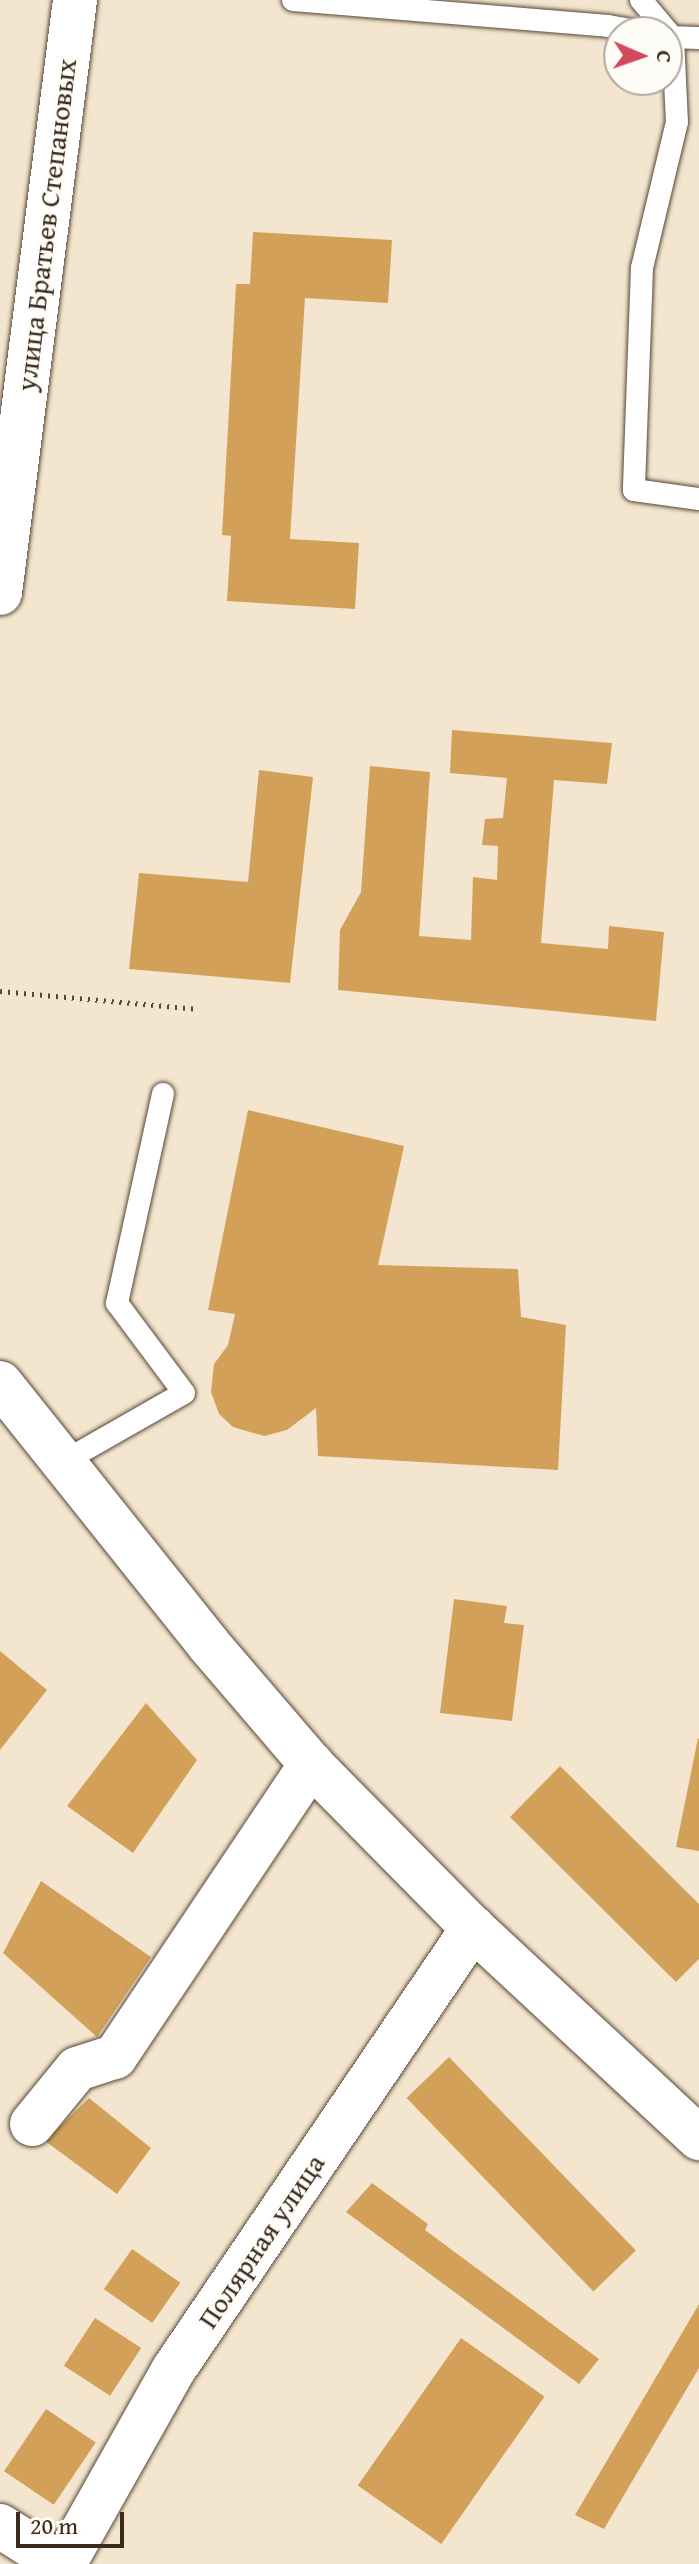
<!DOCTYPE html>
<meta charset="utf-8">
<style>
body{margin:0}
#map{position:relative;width:699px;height:2564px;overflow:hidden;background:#f4e6ce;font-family:"Gentium Book Plus",serif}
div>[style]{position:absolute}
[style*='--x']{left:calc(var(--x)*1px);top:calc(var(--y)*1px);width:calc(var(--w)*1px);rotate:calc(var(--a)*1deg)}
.building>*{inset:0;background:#d3a05a;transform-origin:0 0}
.path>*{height:5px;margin-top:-2.5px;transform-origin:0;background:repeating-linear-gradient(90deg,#574638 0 2px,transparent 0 8px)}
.roads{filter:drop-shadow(0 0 2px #574638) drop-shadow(0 0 2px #574638)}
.service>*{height:22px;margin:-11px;padding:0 11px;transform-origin:11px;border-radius:11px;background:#fff}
.minor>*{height:44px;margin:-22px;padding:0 22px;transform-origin:22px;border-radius:22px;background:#fff}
.primary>*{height:44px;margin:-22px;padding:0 22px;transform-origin:22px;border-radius:22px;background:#fff}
span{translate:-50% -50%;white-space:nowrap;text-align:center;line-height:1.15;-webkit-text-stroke:6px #fdfcf7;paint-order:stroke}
.street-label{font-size:28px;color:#3b2a1e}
.north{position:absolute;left:603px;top:16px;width:80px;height:80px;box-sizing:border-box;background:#fdfcf7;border:2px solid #afa8a0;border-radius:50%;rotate:92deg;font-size:22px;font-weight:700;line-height:32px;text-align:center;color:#3b2a1e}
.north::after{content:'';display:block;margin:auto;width:28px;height:36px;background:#d1495b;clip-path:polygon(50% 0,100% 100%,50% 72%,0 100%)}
.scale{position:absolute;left:16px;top:2512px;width:108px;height:36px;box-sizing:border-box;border:4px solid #3b2a1e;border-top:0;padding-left:10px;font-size:24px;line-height:28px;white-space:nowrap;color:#3b2a1e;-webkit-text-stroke:6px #fdfcf7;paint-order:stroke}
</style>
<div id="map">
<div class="building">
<div style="clip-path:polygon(253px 232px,392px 240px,388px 303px,305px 298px,290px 539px,359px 543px,355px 609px,227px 601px,231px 536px,222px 535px,236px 284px,250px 284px)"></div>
<div style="clip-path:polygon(452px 730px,612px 743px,607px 784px,554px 780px,541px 943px,608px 949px,609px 926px,664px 932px,656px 1021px,338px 990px,340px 930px,361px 892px,370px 766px,430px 772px,419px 936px,471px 940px,473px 877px,497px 880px,498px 846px,482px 845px,485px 819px,503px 818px,507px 778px,450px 773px)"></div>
<div style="clip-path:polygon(259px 770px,313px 777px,290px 983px,129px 969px,139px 873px,248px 882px)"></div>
<div style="clip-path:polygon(248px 1110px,404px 1146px,378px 1265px,518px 1269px,521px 1317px,566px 1325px,558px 1470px,318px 1456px,316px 1408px,287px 1430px,264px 1436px,233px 1427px,219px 1414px,211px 1392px,214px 1364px,228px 1345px,235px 1314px,208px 1310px)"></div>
<div style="clip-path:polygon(454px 1599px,507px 1606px,504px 1623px,524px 1625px,512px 1721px,440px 1713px)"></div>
<div style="clip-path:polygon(0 1651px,47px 1690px,0 1750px)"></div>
<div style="clip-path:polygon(146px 1703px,197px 1760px,133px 1853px,67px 1806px)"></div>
<div style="clip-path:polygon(698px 1738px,699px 1739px,699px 1851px,676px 1847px)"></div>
<div style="clip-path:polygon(560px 1766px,699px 1904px,699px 1959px,676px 1982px,510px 1817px)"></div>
<div style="clip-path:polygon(41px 1881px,151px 1957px,97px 2037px,3px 1953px)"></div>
<div style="left:449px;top:2057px;width:269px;height:59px;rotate:46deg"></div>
<div style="clip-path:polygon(89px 2098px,151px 2148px,117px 2194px,45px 2141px)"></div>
<div style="clip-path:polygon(372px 2183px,428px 2224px,425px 2230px,599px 2359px,579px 2384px,346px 2212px)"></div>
<div style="left:132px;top:2249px;width:59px;height:49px;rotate:35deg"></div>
<div style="clip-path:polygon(699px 2304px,699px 2368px,604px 2529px,575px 2515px)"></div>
<div style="left:95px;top:2318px;width:55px;height:57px;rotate:33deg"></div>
<div style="left:461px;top:2338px;width:102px;height:180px;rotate:35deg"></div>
<div style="left:46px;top:2409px;width:60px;height:75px;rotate:34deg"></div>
</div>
<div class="path">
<div style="--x:0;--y:991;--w:199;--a:5.2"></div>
</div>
<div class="roads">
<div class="service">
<div style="--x:293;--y:0;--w:316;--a:4.7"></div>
<div style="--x:608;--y:26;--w:34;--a:10"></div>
<div style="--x:641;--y:0;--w:50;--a:49.9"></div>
<div style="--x:673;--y:38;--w:84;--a:87.3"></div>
<div style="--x:677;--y:122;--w:150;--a:103.5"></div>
<div style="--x:642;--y:268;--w:222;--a:92.1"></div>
<div style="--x:634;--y:490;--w:66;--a:7.9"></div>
<div style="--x:667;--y:37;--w:32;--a:2"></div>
<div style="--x:63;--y:1462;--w:139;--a:-29.7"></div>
<div style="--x:184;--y:1393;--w:112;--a:-126.7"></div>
<div style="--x:117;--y:1303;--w:214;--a:-77.6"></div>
</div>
<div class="minor">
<div style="--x:0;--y:1383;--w:335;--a:51.4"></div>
<div style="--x:209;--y:1645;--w:157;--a:49.4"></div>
<div style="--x:311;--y:1764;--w:231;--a:45.4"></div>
<div style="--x:473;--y:1928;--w:309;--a:42.9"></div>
<div style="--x:32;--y:2124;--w:71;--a:-50.7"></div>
<div style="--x:77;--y:2069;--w:40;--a:-18"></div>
<div style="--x:115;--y:2057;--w:353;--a:-56.2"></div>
<div style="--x:0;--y:2526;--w:71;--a:32.3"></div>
<div style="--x:64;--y:2564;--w:224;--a:-60.6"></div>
<div style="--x:174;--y:2369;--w:533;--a:-55.86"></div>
</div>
<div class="primary">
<div style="--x:0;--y:593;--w:598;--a:-82.79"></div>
</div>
</div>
<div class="street-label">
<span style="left:46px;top:225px;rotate:-83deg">улица Братьев Степановых</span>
<span style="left:261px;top:2241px;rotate:-56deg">Полярная улица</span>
</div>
<div class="north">С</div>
<div class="scale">20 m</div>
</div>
